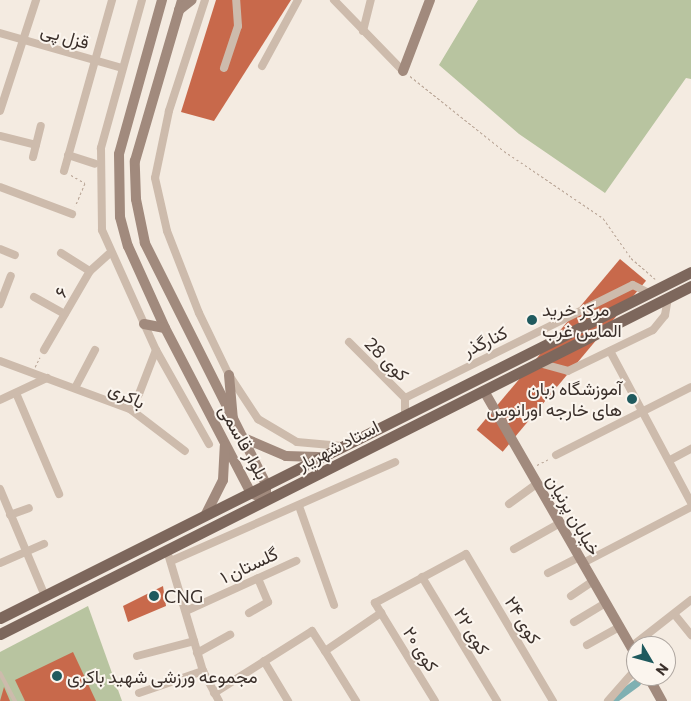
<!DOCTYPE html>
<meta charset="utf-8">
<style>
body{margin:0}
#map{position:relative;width:691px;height:701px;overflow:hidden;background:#f4ebe1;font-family:Commissioner,Vazirmatn,sans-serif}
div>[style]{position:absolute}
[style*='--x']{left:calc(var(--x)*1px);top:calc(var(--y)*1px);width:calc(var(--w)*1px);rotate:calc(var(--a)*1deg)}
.green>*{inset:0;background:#b8c4a0}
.canal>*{height:8px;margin:-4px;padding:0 4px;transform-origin:4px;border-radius:4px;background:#7fb0b2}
.building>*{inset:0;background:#c8694b;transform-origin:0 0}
.path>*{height:1px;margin-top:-0.5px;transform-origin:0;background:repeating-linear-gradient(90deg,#b9a596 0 2.5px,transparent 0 5px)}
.lane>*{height:4px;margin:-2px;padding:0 2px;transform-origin:2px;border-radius:2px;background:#cdbbac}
.street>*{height:8px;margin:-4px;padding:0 4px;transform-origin:4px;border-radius:4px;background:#cdbbac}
.secondary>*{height:10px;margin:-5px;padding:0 5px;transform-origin:5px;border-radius:5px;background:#a18a7d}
.primary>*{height:11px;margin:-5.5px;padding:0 5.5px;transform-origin:5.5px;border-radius:5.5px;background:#7d675c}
.dots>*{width:14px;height:14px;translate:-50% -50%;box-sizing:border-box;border:2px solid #fbf5ee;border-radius:50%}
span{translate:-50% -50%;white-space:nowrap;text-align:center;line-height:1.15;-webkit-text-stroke:4px #fbf5ee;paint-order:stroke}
.street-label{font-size:18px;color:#3b302b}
.poi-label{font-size:18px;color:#3b302b}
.left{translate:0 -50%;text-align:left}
.right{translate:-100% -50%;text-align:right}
.north{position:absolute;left:626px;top:636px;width:50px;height:50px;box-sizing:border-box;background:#fbf5ee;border:1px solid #aea6a0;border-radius:50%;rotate:127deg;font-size:14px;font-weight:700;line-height:20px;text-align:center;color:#3b302b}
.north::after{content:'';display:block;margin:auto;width:18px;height:22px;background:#1f5a5e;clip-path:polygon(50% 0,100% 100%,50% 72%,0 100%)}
</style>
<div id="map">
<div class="green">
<div style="clip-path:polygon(478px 0,691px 0,691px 79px,686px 78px,605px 193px,519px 134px,439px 65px)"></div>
<div style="clip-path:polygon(88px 606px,122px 701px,0 701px,0 652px)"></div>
</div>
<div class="canal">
<div style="--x:615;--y:699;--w:27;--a:-36"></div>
</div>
<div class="building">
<div style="clip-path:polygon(216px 0,291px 0,214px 121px,181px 112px)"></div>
<div style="left:620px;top:259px;width:34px;height:223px;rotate:40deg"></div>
<div style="clip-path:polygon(163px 586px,166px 606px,128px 622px,123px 606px)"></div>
<div style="clip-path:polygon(73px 652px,96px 701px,25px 701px,15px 680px)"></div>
<div style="clip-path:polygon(4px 687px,10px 701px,0 701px)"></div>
</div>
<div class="path">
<div style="--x:410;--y:76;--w:120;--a:38.6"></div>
<div style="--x:504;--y:151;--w:120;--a:34.1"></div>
<div style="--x:603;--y:218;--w:49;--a:55"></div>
<div style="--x:631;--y:258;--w:32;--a:41"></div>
<div style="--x:71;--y:175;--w:16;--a:30"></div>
<div style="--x:85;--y:183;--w:25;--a:113"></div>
<div style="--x:35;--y:367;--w:11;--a:-63"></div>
<div style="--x:537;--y:465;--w:13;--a:-27"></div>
</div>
<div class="lane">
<div style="--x:0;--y:673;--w:32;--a:62"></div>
</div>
<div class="street">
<div style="--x:142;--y:0;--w:154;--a:105.5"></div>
<div style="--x:101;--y:148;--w:82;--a:89.3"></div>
<div style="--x:102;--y:230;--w:132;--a:65.8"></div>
<div style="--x:156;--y:350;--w:108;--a:60.6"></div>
<div style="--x:205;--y:0;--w:117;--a:108"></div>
<div style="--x:169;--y:111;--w:68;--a:101.8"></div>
<div style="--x:155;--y:178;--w:54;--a:77.2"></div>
<div style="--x:167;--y:231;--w:88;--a:68.7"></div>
<div style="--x:199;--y:313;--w:69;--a:64.2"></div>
<div style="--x:229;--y:375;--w:53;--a:56.6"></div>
<div style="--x:258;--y:419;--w:45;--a:30.5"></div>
<div style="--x:297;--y:442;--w:45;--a:5.1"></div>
<div style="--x:334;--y:0;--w:99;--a:45.8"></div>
<div style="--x:363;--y:31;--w:32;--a:-76"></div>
<div style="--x:0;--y:33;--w:127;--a:16"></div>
<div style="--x:262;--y:66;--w:75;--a:-61.4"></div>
<div style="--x:224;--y:68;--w:44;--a:-71.6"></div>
<div style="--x:238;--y:26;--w:26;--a:-94"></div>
<div style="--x:0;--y:111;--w:117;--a:-72"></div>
<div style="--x:0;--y:136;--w:37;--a:14"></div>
<div style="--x:68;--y:155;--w:28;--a:18"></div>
<div style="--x:33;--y:157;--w:32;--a:-76"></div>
<div style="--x:64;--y:171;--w:178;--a:-74.3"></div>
<div style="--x:0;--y:187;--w:77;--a:20.6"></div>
<div style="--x:0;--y:249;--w:16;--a:22"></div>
<div style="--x:61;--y:253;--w:34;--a:32"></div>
<div style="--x:34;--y:297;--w:35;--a:29"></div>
<div style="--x:0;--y:304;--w:30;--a:-69"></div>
<div style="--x:349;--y:342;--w:79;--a:45"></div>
<div style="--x:44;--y:350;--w:91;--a:-59.8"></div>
<div style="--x:90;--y:271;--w:25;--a:-42"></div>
<div style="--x:610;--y:351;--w:172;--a:61.9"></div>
<div style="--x:0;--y:361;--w:139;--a:20.3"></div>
<div style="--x:130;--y:409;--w:69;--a:37.4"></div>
<div style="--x:539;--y:363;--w:30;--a:15"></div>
<div style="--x:568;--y:371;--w:94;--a:-25.8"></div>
<div style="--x:653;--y:330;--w:19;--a:-51"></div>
<div style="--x:665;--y:315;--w:17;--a:-80"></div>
<div style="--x:75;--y:388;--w:43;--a:-62.2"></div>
<div style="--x:16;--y:393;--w:110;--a:66.9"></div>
<div style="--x:139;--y:394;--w:47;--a:-68.9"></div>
<div style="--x:0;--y:400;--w:52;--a:-25.1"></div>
<div style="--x:405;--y:415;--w:17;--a:-90"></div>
<div style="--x:405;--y:398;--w:254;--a:-26.4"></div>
<div style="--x:633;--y:285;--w:18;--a:27"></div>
<div style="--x:556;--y:455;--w:151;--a:-26.7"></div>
<div style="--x:670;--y:460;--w:24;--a:-28"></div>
<div style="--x:0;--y:489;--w:116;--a:67.2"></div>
<div style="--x:509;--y:504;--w:34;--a:-36"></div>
<div style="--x:299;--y:506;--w:105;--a:70.5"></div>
<div style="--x:10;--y:515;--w:20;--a:-20"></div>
<div style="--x:514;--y:549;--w:53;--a:-29.5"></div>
<div style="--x:169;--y:557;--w:119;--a:73.4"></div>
<div style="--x:203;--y:671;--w:34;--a:62"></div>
<div style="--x:171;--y:561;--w:245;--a:-23.8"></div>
<div style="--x:0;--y:563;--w:48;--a:-23.4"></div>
<div style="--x:583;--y:563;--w:122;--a:-27.4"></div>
<div style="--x:548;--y:573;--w:35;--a:-27"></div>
<div style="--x:422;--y:577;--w:145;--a:58.8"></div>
<div style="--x:571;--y:596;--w:27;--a:-34"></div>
<div style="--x:188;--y:610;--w:119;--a:-24.4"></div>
<div style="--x:249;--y:613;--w:22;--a:-30"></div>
<div style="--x:268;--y:602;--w:26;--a:-113"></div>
<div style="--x:381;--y:613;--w:103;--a:58.5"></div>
<div style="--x:675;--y:615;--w:26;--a:51"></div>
<div style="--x:574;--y:622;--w:37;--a:-31"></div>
<div style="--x:587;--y:645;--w:38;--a:-29"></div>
<div style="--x:631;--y:647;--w:76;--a:-38.1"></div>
<div style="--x:325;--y:651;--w:59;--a:58.2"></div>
<div style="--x:197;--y:653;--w:38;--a:-29"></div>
<div style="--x:137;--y:656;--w:59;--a:-14.7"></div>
<div style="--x:264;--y:661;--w:47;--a:59"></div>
<div style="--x:139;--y:693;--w:68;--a:-19"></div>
<div style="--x:214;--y:693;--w:116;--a:-32.3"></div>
<div style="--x:312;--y:631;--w:24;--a:57"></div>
<div style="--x:325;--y:651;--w:68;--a:-34.2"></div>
<div style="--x:381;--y:613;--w:12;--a:-121"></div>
<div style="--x:375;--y:603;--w:103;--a:-28.3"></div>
<div style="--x:466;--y:554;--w:171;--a:59.4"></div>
<div style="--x:608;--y:701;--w:43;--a:-48.8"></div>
</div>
<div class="secondary">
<div style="--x:162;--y:0;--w:160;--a:105.6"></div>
<div style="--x:119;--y:154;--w:63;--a:89.1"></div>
<div style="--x:120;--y:217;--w:30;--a:75"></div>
<div style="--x:128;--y:246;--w:90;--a:65.7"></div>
<div style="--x:165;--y:328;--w:186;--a:62.5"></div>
<div style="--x:251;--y:493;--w:17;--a:25"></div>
<div style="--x:266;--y:500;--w:16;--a:-90"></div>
<div style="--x:266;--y:484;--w:270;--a:-116.7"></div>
<div style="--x:145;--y:243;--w:45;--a:-101.6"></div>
<div style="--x:136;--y:199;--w:38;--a:-92"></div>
<div style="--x:135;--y:161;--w:168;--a:-73.7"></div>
<div style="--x:179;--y:10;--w:16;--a:-38"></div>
<div style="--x:403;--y:71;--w:76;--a:-69.2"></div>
<div style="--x:144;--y:324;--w:21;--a:11"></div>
<div style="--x:229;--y:375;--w:45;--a:84.9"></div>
<div style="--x:484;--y:391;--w:305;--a:60.1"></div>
<div style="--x:239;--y:436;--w:51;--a:23.1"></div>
<div style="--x:286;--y:456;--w:32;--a:2"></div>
<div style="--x:205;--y:516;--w:40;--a:-63.4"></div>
<div style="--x:223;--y:480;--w:34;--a:-87"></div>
<div style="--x:648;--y:676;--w:29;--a:61"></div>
</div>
<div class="primary">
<div style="--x:0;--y:618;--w:773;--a:-26.6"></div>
<div style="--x:0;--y:634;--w:774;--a:-26.73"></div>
</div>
<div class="dots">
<div style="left:532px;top:320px;background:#1f5a5e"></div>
<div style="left:632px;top:399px;background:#1f5a5e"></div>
<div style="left:154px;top:596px;background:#1f5a5e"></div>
<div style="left:57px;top:676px;background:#1f5a5e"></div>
</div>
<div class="street-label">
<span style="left:65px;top:36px;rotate:16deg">قزل پی</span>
<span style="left:61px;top:292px;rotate:-60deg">۶</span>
<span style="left:485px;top:341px;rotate:-26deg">کنارگذر</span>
<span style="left:387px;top:359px;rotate:45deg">کوی 28</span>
<span style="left:127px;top:395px;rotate:26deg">باکری</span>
<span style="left:244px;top:442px;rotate:61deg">بلوار قاسمی</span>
<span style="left:338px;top:445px;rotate:-27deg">استاد شهریار</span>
<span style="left:574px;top:515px;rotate:60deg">خیابان پرنیان</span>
<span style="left:249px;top:565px;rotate:-25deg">۱ گلستان</span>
<span style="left:523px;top:620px;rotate:59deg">کوی ۲۴</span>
<span style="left:472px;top:631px;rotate:59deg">کوی ۲۲</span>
<span style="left:421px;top:649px;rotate:58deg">کوی ۲۰</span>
</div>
<div class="poi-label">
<span class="left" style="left:542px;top:320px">مرکز خرید<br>الماس غرب</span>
<span class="right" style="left:622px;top:399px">آموزشگاه زبان<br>های خارجه اورانوس</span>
<span class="left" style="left:164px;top:596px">CNG</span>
<span class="left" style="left:67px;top:676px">مجموعه ورزشی شهید باکری</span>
</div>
<div class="north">N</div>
</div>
